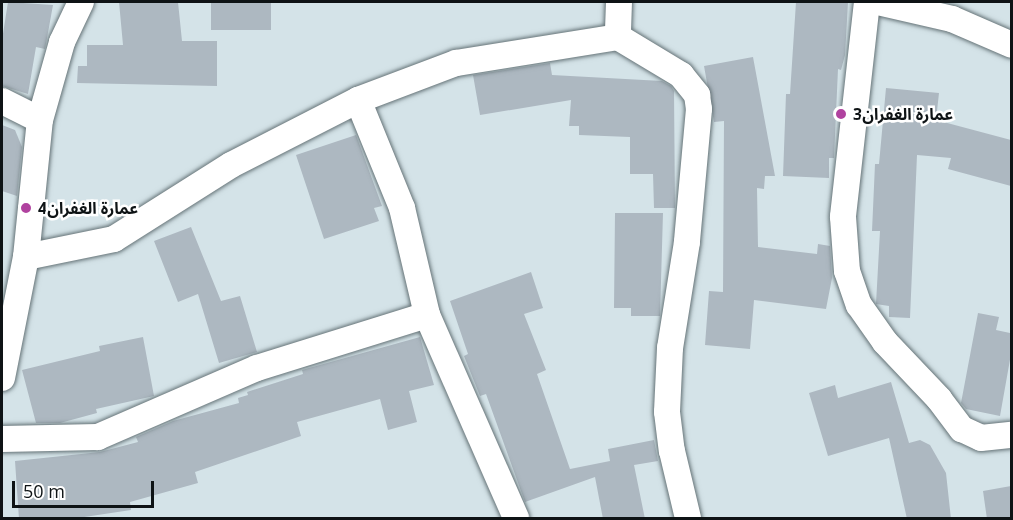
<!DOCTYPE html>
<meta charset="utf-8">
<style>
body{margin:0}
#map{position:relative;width:1013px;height:520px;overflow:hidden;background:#d4e3e8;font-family:"Open Sans","Noto Sans Arabic",sans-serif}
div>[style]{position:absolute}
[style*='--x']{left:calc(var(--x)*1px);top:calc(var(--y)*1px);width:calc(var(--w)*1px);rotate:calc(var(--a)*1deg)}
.building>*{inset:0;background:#adb8c1;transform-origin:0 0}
.roads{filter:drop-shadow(0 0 2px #657377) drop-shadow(0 0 2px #657377)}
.minor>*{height:26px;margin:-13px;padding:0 13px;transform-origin:13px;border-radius:13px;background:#fff}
.dots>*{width:16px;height:16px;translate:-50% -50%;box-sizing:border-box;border:3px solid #fff;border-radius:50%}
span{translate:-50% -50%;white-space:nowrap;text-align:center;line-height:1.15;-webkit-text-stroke:5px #fff;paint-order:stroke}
.poi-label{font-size:16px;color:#0e1315;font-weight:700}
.left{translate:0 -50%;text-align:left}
.frame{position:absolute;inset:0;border:3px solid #0e1315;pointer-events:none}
.scale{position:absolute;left:12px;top:481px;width:142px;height:27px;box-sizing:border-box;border:3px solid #0e1315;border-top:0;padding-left:8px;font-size:18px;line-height:21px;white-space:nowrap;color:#0e1315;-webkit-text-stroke:4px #fff;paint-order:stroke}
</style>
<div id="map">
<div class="building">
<div style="clip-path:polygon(8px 2px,53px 5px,45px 49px,36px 47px,28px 94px,2px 86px,2px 40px)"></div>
<div style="clip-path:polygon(119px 2px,178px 2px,182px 41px,217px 41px,217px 86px,77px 83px,78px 66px,87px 66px,87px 45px,123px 45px)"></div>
<div style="left:211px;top:2px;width:60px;height:28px"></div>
<div style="clip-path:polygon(796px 2px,848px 2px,845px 55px,841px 70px,838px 69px,834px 158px,829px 158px,829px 178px,783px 176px,786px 94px,790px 94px)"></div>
<div style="clip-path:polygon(753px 57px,775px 176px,765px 176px,764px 189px,757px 188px,758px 247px,817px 254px,818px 244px,830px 246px,832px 278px,826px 309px,754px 300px,750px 349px,705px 345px,709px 291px,723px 292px,724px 121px,714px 122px,704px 66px)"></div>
<div style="clip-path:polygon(550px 63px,552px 75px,662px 81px,671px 86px,674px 91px,675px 208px,654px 208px,653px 174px,630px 174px,630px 137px,579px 135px,579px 126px,569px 126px,571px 100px,480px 115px,473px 75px)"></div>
<div style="clip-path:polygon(886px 88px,939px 93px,936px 120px,1011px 140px,1011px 186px,948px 169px,951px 158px,917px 155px,910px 318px,889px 317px,889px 306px,876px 304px,880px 231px,872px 231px,875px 164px,879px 164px)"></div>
<div style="clip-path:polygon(2px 125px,15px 130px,22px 147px,17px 196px,2px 191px)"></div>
<div style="clip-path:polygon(356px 135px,382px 206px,374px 208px,379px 221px,324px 239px,296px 155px)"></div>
<div style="clip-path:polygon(615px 213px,663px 213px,660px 316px,631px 316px,631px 308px,614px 308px)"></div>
<div style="clip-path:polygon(191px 227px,221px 301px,240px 296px,257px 352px,219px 363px,198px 294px,178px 302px,154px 241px)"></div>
<div style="clip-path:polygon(531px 272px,543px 308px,524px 314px,546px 370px,537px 374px,570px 469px,610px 461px,608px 449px,654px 440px,658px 461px,634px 465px,645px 519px,603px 519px,595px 477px,525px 502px,486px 394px,480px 396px,464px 356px,468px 354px,450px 301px)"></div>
<div style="clip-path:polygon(978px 313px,999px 317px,996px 330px,1010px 333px,1011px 354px,1000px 416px,966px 409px,961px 403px)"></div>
<div style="clip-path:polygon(143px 337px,154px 396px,96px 409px,97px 413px,60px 423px,36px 423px,22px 370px,100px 351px,99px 346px)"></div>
<div style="clip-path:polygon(420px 337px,434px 385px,409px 391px,417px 422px,388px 430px,380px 399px,297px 422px,301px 436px,195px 472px,198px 483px,130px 502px,131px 510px,71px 519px,19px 519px,15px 461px,100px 452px,138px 442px,136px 437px,173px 421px,239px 403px,238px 398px,248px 395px,247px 392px,303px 374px,302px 370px)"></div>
<div style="clip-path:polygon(891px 382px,909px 443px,920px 440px,930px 445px,946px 473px,951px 519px,907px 519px,889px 438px,828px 456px,809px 393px,835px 385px,838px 398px)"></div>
<div style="clip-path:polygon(1011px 486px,1011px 519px,987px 519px,983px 491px)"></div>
</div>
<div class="roads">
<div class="minor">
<div style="--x:619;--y:2;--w:35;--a:92"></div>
<div style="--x:618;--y:37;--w:74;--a:31.1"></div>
<div style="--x:681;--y:75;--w:26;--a:51"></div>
<div style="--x:697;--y:95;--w:14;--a:82"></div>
<div style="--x:699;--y:109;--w:134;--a:95.2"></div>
<div style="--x:687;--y:242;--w:107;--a:99.1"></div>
<div style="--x:670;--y:348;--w:64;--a:92.7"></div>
<div style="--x:667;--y:412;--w:39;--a:83"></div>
<div style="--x:672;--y:451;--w:69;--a:76.6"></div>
<div style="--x:867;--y:2;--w:216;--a:96.4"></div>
<div style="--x:843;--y:217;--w:54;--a:85.8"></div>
<div style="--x:847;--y:271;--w:36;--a:71"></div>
<div style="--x:859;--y:305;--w:45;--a:54.9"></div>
<div style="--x:885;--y:342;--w:79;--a:46.5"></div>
<div style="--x:939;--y:399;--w:38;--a:53"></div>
<div style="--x:962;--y:429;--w:21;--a:25"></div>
<div style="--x:981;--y:438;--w:31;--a:-6"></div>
<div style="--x:878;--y:2;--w:76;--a:12.9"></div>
<div style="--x:952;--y:19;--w:65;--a:23.4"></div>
<div style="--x:358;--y:100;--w:117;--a:67.8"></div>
<div style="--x:402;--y:208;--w:110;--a:76.8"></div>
<div style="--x:427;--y:315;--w:222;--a:66.3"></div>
<div style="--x:2;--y:101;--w:42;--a:26.6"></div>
<div style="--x:26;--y:257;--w:90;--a:-11.6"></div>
<div style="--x:114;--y:239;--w:138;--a:-32.3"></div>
<div style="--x:231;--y:165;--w:143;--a:-27.1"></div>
<div style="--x:358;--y:100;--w:105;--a:-20.7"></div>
<div style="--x:456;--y:63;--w:164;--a:-9.1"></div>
<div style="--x:2;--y:378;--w:123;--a:-78.8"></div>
<div style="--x:26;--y:257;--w:138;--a:-84.2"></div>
<div style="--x:40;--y:120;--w:81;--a:-74.2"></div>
<div style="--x:62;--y:42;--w:44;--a:-64.6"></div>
<div style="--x:2;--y:439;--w:96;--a:-1.2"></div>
<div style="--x:98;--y:437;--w:173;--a:-23.5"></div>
<div style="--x:257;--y:368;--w:178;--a:-17.3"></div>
</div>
</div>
<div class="dots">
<div style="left:841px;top:114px;background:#b0429f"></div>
<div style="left:26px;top:208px;background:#b0429f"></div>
</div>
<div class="poi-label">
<span class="left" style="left:853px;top:114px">عمارة الغفران3</span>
<span class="left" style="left:38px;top:208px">عمارة الغفران4</span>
</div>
<div class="frame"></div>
<div class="scale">50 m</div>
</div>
